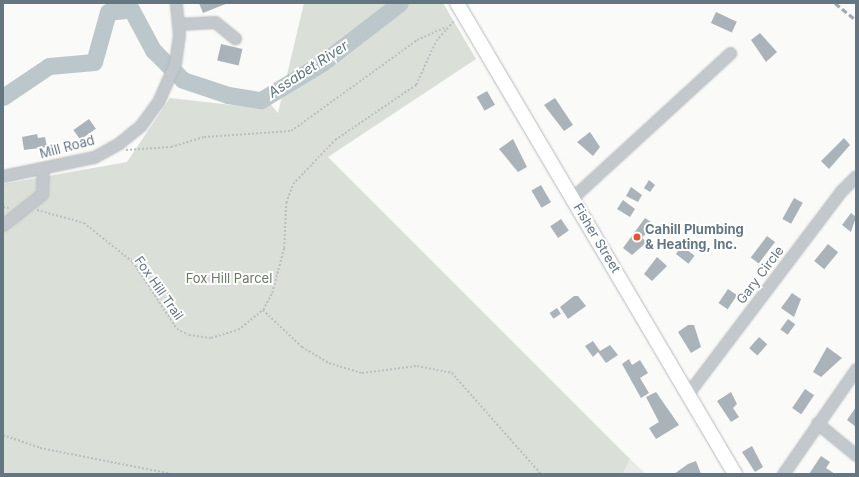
<!DOCTYPE html>
<style>
body{margin:0}
#map{position:relative;width:859px;height:477px;overflow:hidden;background:#fafaf8;font-family:Inter,sans-serif}
div>[style]{position:absolute}
[style*='--x']{left:calc(var(--x)*1px);top:calc(var(--y)*1px);width:calc(var(--w)*1px);rotate:calc(var(--a)*1deg)}
.built>*{inset:0;background:#e8e9e9}
.green>*{inset:0;background:#dadfd7}
.river>*{height:17px;margin:-8.5px;padding:0 8.5px;transform-origin:8.5px;border-radius:8.5px;background:#bbc7cb}
.building>*{inset:0;background:#aab3b9;transform-origin:0 0}
.path>*{height:1.5px;margin-top:-0.75px;transform-origin:0;background:repeating-linear-gradient(90deg,#bbbfc2 0 2px,transparent 0 4px)}
.roads{filter:drop-shadow(0 0 1px #b5babe) drop-shadow(0 0 1px #b5babe)}
.minor>*{height:11px;margin:-5.5px;padding:0 5.5px;transform-origin:5.5px;border-radius:5.5px;background:#c3c8cc}
.major>*{height:14px;margin:-7px;padding:0 7px;transform-origin:7px;border-radius:7px;background:#fff}
.rail>*{height:3px;margin-top:-1.5px;transform-origin:0;background:repeating-linear-gradient(90deg,#a2aab0 0 6px,transparent 0 9px)}
.dots>*{width:11px;height:11px;translate:-50% -50%;box-sizing:border-box;border:2px solid #fff;border-radius:50%}
span{translate:-50% -50%;white-space:nowrap;text-align:center;line-height:1.15;-webkit-text-stroke:4px #fff;paint-order:stroke}
.street-label{font-size:13px;color:#657683}
.poi-label{font-size:13px;color:#657683;font-weight:700}
.left{translate:0 -50%;text-align:left}
.park-label{font-size:13px;color:#687a64}
.water-label{font-size:14px;color:#60757c;font-style:italic}
.frame{position:absolute;inset:0;border:4px solid #657683;pointer-events:none}
</style>
<div id="map">
<div class="built">
<div style="clip-path:polygon(630px 459px,646px 474px,623px 474px)"></div>
</div>
<div class="green">
<div style="clip-path:polygon(304px 3px,443px 3px,476px 59px,328px 157px,630px 459px,623px 474px,3px 474px,3px 184px,127px 162px,170px 98px,250px 107px,267px 100px,278px 113px)"></div>
</div>
<div class="river">
<div style="--x:3;--y:97;--w:55;--a:-34"></div>
<div style="--x:49;--y:66;--w:45;--a:-5.1"></div>
<div style="--x:94;--y:62;--w:52;--a:-74.4"></div>
<div style="--x:108;--y:12;--w:23;--a:-7"></div>
<div style="--x:131;--y:9;--w:47;--a:61.8"></div>
<div style="--x:153;--y:50;--w:42;--a:45"></div>
<div style="--x:183;--y:80;--w:47;--a:18.4"></div>
<div style="--x:228;--y:95;--w:33;--a:9"></div>
<div style="--x:261;--y:100;--w:71;--a:-31.2"></div>
<div style="--x:322;--y:63;--w:98;--a:-37.6"></div>
</div>
<div class="building">
<div style="clip-path:polygon(199px 3px,228px 3px,203px 13px)"></div>
<div style="left:716px;top:12px;width:23px;height:12px;rotate:25deg"></div>
<div style="clip-path:polygon(760px 33px,777px 52px,766px 62px,751px 40px)"></div>
<div style="left:221px;top:44px;width:22px;height:17px;rotate:13deg"></div>
<div style="left:487px;top:91px;width:16px;height:12px;rotate:60deg"></div>
<div style="clip-path:polygon(555px 98px,573px 125px,564px 131px,544px 105px)"></div>
<div style="left:89px;top:119px;width:12px;height:19px;rotate:55deg"></div>
<div style="clip-path:polygon(590px 132px,600px 147px,593px 156px,577px 142px)"></div>
<div style="clip-path:polygon(37px 134px,38px 138px,45px 137px,47px 147px,24px 150px,22px 137px)"></div>
<div style="clip-path:polygon(844px 138px,850px 145px,829px 169px,821px 161px)"></div>
<div style="clip-path:polygon(513px 139px,527px 167px,518px 172px,499px 149px)"></div>
<div style="clip-path:polygon(649px 180px,655px 185px,650px 192px,644px 188px)"></div>
<div style="left:541px;top:185px;width:20px;height:11px;rotate:60deg"></div>
<div style="clip-path:polygon(631px 187px,642px 195px,638px 202px,626px 196px)"></div>
<div style="left:794px;top:198px;width:10px;height:24px;rotate:29deg"></div>
<div style="clip-path:polygon(623px 200px,635px 209px,630px 217px,617px 209px)"></div>
<div style="clip-path:polygon(851px 213px,856px 217px,851px 232px,842px 225px)"></div>
<div style="clip-path:polygon(645px 218px,654px 224px,642px 238px,647px 242px,632px 255px,623px 248px)"></div>
<div style="left:561px;top:219px;width:14px;height:13px;rotate:56deg"></div>
<div style="left:767px;top:236px;width:10px;height:27px;rotate:37deg"></div>
<div style="left:828px;top:244px;width:13px;height:22px;rotate:39deg"></div>
<div style="left:682px;top:246px;width:16px;height:10px;rotate:38deg"></div>
<div style="clip-path:polygon(657px 257px,667px 266px,652px 281px,644px 274px)"></div>
<div style="left:728px;top:289px;width:11px;height:17px;rotate:34deg"></div>
<div style="clip-path:polygon(792px 293px,801px 299px,794px 317px,781px 308px)"></div>
<div style="clip-path:polygon(574px 296px,578px 296px,586px 306px,568px 319px,560px 307px)"></div>
<div style="left:557px;top:308px;width:7px;height:9px;rotate:56deg"></div>
<div style="left:788px;top:319px;width:9px;height:13px;rotate:36deg"></div>
<div style="clip-path:polygon(688px 325px,694px 325px,701px 347px,691px 353px,678px 332px)"></div>
<div style="left:759px;top:337px;width:11px;height:15px;rotate:41deg"></div>
<div style="clip-path:polygon(593px 341px,600px 351px,610px 345px,618px 355px,606px 363px,598px 352px,593px 357px,585px 346px)"></div>
<div style="clip-path:polygon(827px 347px,842px 358px,821px 377px,813px 372px)"></div>
<div style="clip-path:polygon(629px 359px,632px 365px,640px 360px,648px 373px,640px 378px,649px 393px,641px 398px,622px 364px)"></div>
<div style="left:805px;top:389px;width:11px;height:23px;rotate:34deg"></div>
<div style="clip-path:polygon(656px 392px,679px 425px,656px 439px,649px 428px,659px 422px,646px 397px)"></div>
<div style="clip-path:polygon(731px 392px,737px 404px,733px 408px,739px 417px,731px 422px,717px 401px)"></div>
<div style="clip-path:polygon(856px 407px,856px 427px,847px 420px)"></div>
<div style="clip-path:polygon(752px 446px,763px 467px,755px 472px,742px 452px)"></div>
<div style="clip-path:polygon(821px 456px,830px 462px,826px 468px,835px 474px,809px 474px)"></div>
<div style="clip-path:polygon(696px 461px,701px 474px,674px 474px,688px 464px)"></div>
</div>
<div class="path">
<div style="--x:126;--y:150;--w:45;--a:-3.8"></div>
<div style="--x:171;--y:147;--w:34;--a:-17"></div>
<div style="--x:204;--y:137;--w:87;--a:-3.9"></div>
<div style="--x:291;--y:131;--w:155;--a:-35.8"></div>
<div style="--x:417;--y:40;--w:30;--a:-24"></div>
<div style="--x:3;--y:207;--w:6;--a:9"></div>
<div style="--x:37;--y:210;--w:49;--a:15.5"></div>
<div style="--x:84;--y:223;--w:63;--a:38.5"></div>
<div style="--x:133;--y:262;--w:80;--a:56.7"></div>
<div style="--x:177;--y:329;--w:13;--a:27"></div>
<div style="--x:189;--y:335;--w:22;--a:8"></div>
<div style="--x:211;--y:338;--w:28;--a:-17"></div>
<div style="--x:238;--y:330;--w:32;--a:-39"></div>
<div style="--x:263;--y:310;--w:19;--a:-62"></div>
<div style="--x:272;--y:293;--w:47;--a:-75.1"></div>
<div style="--x:284;--y:248;--w:45;--a:-87.5"></div>
<div style="--x:286;--y:203;--w:20;--a:-70"></div>
<div style="--x:293;--y:184;--w:61;--a:-46.3"></div>
<div style="--x:335;--y:140;--w:98;--a:-34.2"></div>
<div style="--x:416;--y:85;--w:48;--a:-65.6"></div>
<div style="--x:436;--y:41;--w:27;--a:-48"></div>
<div style="--x:263;--y:310;--w:54;--a:43.5"></div>
<div style="--x:302;--y:347;--w:31;--a:31"></div>
<div style="--x:329;--y:363;--w:34;--a:17"></div>
<div style="--x:362;--y:373;--w:55;--a:-7.3"></div>
<div style="--x:417;--y:366;--w:36;--a:11"></div>
<div style="--x:452;--y:373;--w:135;--a:48.6"></div>
<div style="--x:3;--y:435;--w:39;--a:19"></div>
<div style="--x:40;--y:448;--w:136;--a:11.1"></div>
</div>
<div class="roads">
<div class="minor">
<div style="--x:178;--y:24;--w:37;--a:-3"></div>
<div style="--x:215;--y:22;--w:26;--a:39"></div>
<div style="--x:3;--y:176;--w:93;--a:-11.8"></div>
<div style="--x:94;--y:157;--w:29;--a:-29"></div>
<div style="--x:119;--y:143;--w:28;--a:-39"></div>
<div style="--x:141;--y:125;--w:29;--a:-54"></div>
<div style="--x:158;--y:102;--w:43;--a:-66.4"></div>
<div style="--x:175;--y:63;--w:29;--a:-82"></div>
<div style="--x:179;--y:34;--w:31;--a:-96"></div>
<div style="--x:573;--y:197;--w:213;--a:-42.5"></div>
<div style="--x:3;--y:225;--w:50;--a:-38.5"></div>
<div style="--x:42;--y:194;--w:25;--a:-88"></div>
<div style="--x:689;--y:392;--w:252;--a:-52.9"></div>
<div style="--x:841;--y:191;--w:21;--a:-45"></div>
<div style="--x:817;--y:423;--w:50;--a:39.4"></div>
<div style="--x:783;--y:474;--w:128;--a:-55.2"></div>
</div>
<div class="major">
<div style="--x:457;--y:3;--w:547;--a:59.45"></div>
</div>
</div>
<div class="rail">
<div style="--x:835;--y:3;--w:27;--a:39"></div>
</div>
<div class="dots">
<div style="left:637px;top:237px;background:#e4572e"></div>
</div>
<div class="street-label">
<span style="left:67px;top:147px;rotate:-15deg">Mill Road</span>
<span style="left:597px;top:238px;rotate:59deg">Fisher Street</span>
<span style="left:760px;top:275px;rotate:-53deg">Gary Circle</span>
<span style="left:159px;top:288px;rotate:55deg">Fox Hill Trail</span>
</div>
<div class="poi-label">
<span class="left" style="left:645px;top:237px">Cahill Plumbing<br>&amp; Heating, Inc.</span>
</div>
<div class="park-label">
<span style="left:229px;top:278px">Fox Hill Parcel</span>
</div>
<div class="water-label">
<span style="left:308px;top:69px;rotate:-33deg">Assabet River</span>
</div>
<div class="frame"></div>
</div>
